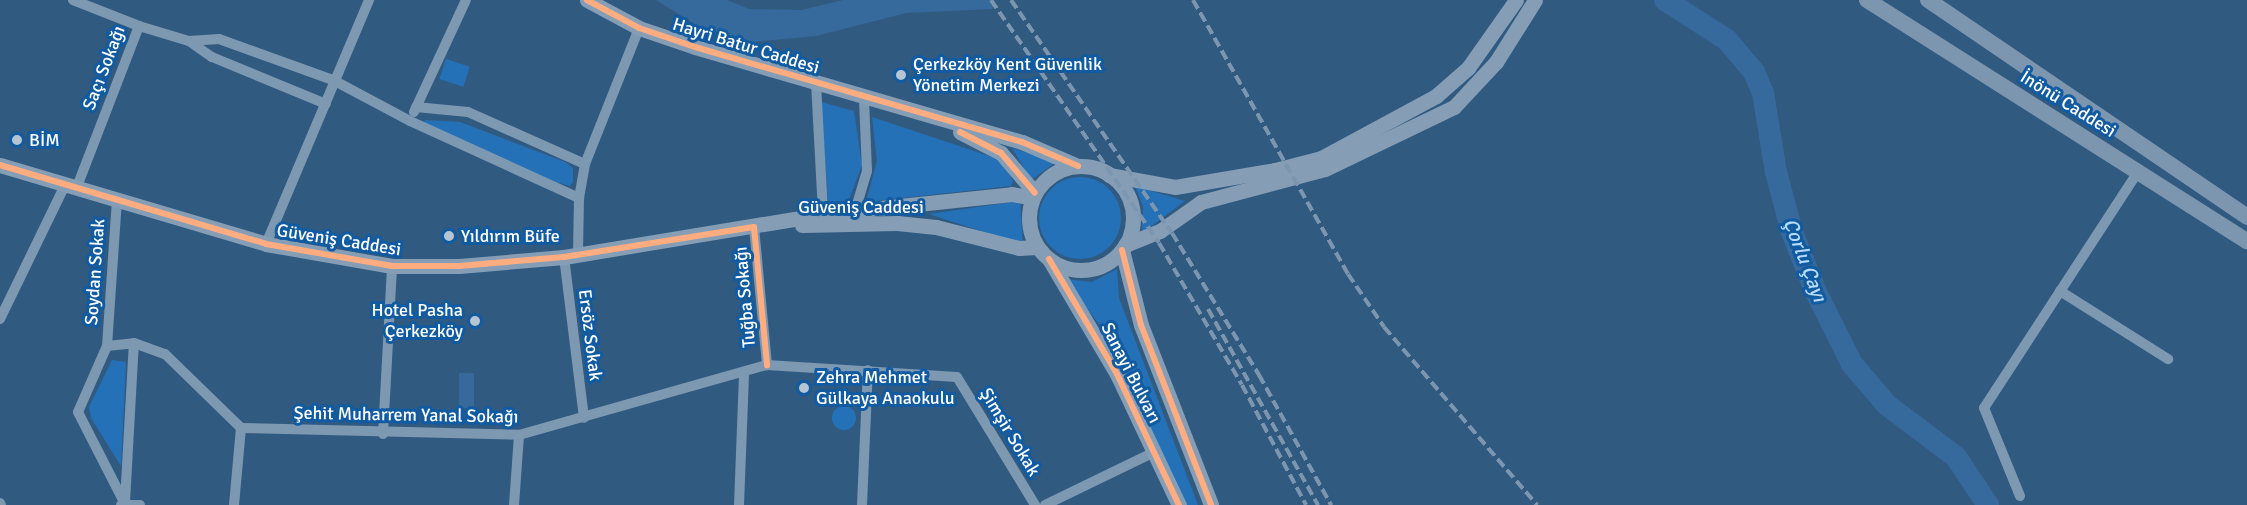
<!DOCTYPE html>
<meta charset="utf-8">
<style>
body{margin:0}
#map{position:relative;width:2247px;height:505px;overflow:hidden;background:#315a81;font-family:Signika,sans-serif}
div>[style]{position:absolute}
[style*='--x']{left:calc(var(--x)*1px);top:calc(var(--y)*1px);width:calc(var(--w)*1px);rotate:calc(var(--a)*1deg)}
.green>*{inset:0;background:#2571b8;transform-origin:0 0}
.round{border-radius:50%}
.water>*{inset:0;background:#36699c}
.river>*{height:22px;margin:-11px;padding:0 11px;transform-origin:11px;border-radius:11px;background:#36699c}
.street>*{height:10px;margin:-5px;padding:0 5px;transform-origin:5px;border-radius:5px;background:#7d98b1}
.secondary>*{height:15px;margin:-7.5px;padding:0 7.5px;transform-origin:7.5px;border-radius:7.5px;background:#859eb6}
.secondary>.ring{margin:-7.5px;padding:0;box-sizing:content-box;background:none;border:15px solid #859eb6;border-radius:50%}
.primary>*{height:16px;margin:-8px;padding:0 8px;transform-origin:8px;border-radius:8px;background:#7c96b0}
.rail>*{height:4px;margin-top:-2px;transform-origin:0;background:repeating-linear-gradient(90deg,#7d96b0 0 10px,transparent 0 14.5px)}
.cycleway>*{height:6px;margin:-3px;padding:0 3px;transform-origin:3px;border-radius:3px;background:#ffac80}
.dots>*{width:16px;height:16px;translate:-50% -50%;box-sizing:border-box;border:3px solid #105ba2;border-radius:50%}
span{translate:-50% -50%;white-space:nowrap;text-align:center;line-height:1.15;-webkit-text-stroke:6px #105ba2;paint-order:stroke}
.street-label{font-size:18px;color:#fff}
.poi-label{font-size:18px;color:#fff}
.left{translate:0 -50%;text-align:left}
.right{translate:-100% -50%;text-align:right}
.water-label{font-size:20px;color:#b7dbfc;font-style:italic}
</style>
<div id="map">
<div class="green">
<div style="left:446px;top:59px;width:25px;height:21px;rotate:18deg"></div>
<div style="clip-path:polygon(821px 102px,854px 111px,862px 165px,847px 205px,828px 205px)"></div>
<div style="clip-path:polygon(872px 117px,992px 157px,1004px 165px,1013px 181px,1011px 186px,866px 202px,877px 161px)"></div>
<div style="clip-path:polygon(425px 120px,460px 122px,565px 162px,573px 168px,573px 182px,570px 186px,556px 182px,458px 141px,424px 124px)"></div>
<div style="clip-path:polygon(1012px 148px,1056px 162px,1031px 180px)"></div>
<div class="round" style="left:1039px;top:177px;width:82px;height:82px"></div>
<div style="clip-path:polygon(1135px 186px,1185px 201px,1142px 233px,1143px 206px)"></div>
<div style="clip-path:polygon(1020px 201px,1023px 245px,929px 214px)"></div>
<div style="clip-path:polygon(1117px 269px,1119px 298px,1198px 505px,1186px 505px,1102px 328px,1062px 275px,1073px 280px,1092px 282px)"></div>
<div style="clip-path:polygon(112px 360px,126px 362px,121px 466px,91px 418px,89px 407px)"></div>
<div class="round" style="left:832px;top:406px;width:24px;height:24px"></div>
</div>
<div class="water">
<div style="clip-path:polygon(656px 0,727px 0,749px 9px,802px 10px,843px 0,993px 0,994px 5px,992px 9px,906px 13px,816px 36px,752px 42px,698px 26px)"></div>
<div style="clip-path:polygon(459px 373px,474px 373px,474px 406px,469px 406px,469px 411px,459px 405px)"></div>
</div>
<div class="river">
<div style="--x:1665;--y:0;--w:74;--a:32.8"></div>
<div style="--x:1727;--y:40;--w:42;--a:49.8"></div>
<div style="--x:1754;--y:72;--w:23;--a:67"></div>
<div style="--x:1763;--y:93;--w:80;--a:80.7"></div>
<div style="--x:1776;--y:172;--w:62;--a:75.1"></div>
<div style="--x:1792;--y:232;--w:62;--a:68.4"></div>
<div style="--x:1815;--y:290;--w:83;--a:63.4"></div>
<div style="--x:1852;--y:364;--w:54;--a:49.5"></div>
<div style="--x:1887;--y:405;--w:86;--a:37"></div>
<div style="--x:1956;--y:457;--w:58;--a:56.3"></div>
</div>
<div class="street">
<div style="--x:73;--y:0;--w:71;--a:21.5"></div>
<div style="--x:139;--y:26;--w:175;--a:111.1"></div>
<div style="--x:139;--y:26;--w:52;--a:16.7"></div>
<div style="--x:189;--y:41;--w:30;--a:-4"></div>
<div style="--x:219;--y:39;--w:121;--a:19.8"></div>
<div style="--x:333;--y:80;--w:87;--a:28"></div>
<div style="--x:410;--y:121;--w:186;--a:24.5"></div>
<div style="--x:189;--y:41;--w:28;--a:35"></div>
<div style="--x:212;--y:57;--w:123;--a:22.4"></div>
<div style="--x:816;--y:83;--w:131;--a:86.9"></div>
<div style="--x:416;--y:107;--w:52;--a:5.5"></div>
<div style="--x:468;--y:112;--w:128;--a:24"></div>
<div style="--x:414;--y:112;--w:123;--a:-65.1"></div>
<div style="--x:855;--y:211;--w:42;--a:-73.3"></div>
<div style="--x:867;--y:171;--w:73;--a:-92.4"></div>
<div style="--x:754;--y:227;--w:139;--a:84.6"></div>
<div style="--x:266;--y:244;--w:265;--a:-67.1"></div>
<div style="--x:578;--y:254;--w:56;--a:-89"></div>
<div style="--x:579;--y:198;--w:35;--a:-80"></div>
<div style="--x:585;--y:164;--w:146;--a:-68.3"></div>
<div style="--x:564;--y:257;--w:162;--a:82.9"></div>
<div style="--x:2060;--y:291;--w:128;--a:32.2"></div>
<div style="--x:0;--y:319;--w:149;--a:-64.1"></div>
<div style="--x:107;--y:346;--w:145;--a:-86.1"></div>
<div style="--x:241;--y:428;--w:278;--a:1.4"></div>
<div style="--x:519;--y:435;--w:258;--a:-15.8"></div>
<div style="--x:767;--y:365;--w:190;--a:3.6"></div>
<div style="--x:957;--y:377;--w:150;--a:58.6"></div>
<div style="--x:383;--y:434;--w:168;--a:-86.9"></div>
<div style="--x:2020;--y:496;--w:95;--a:-112.2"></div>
<div style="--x:1984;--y:408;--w:282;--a:-56.9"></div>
<div style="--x:125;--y:502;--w:159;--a:-86.8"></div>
<div style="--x:0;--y:503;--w:2;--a:63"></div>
<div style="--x:125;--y:504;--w:103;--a:-117.1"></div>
<div style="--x:78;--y:412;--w:72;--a:-66.3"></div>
<div style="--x:107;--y:346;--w:27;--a:-6"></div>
<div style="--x:134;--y:343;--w:33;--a:20"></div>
<div style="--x:165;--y:354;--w:106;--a:44.2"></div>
<div style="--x:121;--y:505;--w:19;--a:0"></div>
<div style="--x:234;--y:505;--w:77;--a:-84.8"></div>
<div style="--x:514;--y:505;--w:70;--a:-85.9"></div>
<div style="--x:739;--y:505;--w:132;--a:-87.8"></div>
<div style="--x:862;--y:505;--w:135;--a:-87.5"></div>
<div style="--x:1045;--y:505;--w:121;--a:-25.9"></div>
</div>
<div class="secondary">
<div style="--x:587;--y:0;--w:59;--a:28.3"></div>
<div style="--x:639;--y:28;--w:59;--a:18.7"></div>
<div style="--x:695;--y:47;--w:341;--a:16.2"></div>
<div style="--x:1022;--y:142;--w:61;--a:23.2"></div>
<div style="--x:960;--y:132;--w:46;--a:27.1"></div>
<div style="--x:1001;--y:153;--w:52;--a:49.6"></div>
<div style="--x:0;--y:165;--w:277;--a:16.5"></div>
<div style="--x:266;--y:244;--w:128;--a:9.9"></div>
<div style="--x:392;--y:266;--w:67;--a:0"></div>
<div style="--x:459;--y:266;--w:105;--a:-4.9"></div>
<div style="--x:564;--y:257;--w:263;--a:-9.4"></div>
<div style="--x:823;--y:214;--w:190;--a:-6"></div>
<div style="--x:1012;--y:194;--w:21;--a:11"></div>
<div class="ring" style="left:1029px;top:166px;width:89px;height:89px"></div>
<div style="--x:1109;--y:175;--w:67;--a:10.3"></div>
<div style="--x:1175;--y:187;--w:101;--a:-9.6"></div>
<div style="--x:1275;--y:170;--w:48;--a:-14.6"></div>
<div style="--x:1321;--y:158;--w:131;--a:-28.3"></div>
<div style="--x:1436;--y:96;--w:43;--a:-41.2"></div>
<div style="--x:1468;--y:68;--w:83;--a:-54.8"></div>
<div style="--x:802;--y:225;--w:95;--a:-1.2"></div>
<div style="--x:897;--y:223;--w:39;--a:6"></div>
<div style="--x:936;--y:227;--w:86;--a:14.2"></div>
<div style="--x:1019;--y:248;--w:18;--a:-3"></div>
<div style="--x:1125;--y:245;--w:38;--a:-22"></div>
<div style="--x:1160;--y:231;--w:50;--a:-35.3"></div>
<div style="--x:1201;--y:202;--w:128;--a:-14.9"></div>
<div style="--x:1325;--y:169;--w:143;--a:-25.7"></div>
<div style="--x:1454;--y:107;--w:62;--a:-47"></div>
<div style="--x:1496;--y:62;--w:73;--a:-57.8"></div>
<div style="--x:1122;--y:250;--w:77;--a:75.8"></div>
<div style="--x:1141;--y:325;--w:193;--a:68.7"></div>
<div style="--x:1049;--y:259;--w:134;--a:59.4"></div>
<div style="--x:1117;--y:374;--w:145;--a:64.7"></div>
</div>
<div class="primary">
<div style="--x:1867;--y:0;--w:450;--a:32.4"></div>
<div style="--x:1928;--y:0;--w:386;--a:34.2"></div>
</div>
<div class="rail">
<div style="--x:991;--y:0;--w:295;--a:55.3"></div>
<div style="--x:1159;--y:243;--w:164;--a:59.7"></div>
<div style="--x:1242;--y:385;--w:136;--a:61.9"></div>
<div style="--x:1011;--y:0;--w:283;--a:55.4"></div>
<div style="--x:1172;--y:233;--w:167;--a:58.5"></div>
<div style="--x:1259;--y:375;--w:149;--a:61"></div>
<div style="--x:1193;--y:0;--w:315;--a:60.5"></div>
<div style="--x:1348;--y:274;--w:64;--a:55.8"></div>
<div style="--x:1384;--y:327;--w:235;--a:49.3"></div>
<div style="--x:1208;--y:309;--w:225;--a:60.7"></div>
</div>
<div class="cycleway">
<div style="--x:587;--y:0;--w:59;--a:28.3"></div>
<div style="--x:639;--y:28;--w:59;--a:18.7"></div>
<div style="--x:695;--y:47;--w:341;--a:16.2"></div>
<div style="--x:1022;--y:142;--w:61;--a:23.2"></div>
<div style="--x:960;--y:132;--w:46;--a:27.1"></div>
<div style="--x:1001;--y:153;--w:52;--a:49.6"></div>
<div style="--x:0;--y:165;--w:277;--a:16.5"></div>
<div style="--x:266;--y:244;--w:128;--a:9.9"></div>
<div style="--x:392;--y:266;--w:67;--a:0"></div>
<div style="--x:459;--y:266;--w:105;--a:-4.9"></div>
<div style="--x:564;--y:257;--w:192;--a:-9"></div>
<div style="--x:754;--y:227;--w:139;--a:84.6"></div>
<div style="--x:1122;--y:250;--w:77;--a:75.8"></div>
<div style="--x:1141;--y:325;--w:193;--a:68.7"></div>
<div style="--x:1049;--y:259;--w:134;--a:59.4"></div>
<div style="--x:1117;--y:374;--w:145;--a:64.7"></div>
</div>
<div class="dots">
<div style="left:901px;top:75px;background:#b7c5d3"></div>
<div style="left:17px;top:140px;background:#b7c5d3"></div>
<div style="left:449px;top:236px;background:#b7c5d3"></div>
<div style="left:475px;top:321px;background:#b7c5d3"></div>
<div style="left:804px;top:388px;background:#b7c5d3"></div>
</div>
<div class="street-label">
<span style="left:746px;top:46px;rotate:17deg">Hayri Batur Caddesi</span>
<span style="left:104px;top:68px;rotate:-69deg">Saçı Sokağı</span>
<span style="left:2068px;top:104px;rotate:32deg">İnönü Caddesi</span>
<span style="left:861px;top:207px">Güveniş Caddesi</span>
<span style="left:339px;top:240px;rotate:9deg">Güveniş Caddesi</span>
<span style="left:95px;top:272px;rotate:-86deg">Soydan Sokak</span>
<span style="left:745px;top:297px;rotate:-95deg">Tuğba Sokağı</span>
<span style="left:590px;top:335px;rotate:83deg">Ersöz Sokak</span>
<span style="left:1131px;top:373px;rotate:63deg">Sanayi Bulvarı</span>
<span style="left:406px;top:415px;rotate:1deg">Şehit Muharrem Yanal Sokağı</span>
<span style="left:1010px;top:432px;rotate:59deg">Şimşir Sokak</span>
</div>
<div class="poi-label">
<span class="left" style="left:913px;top:75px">Çerkezköy Kent Güvenlik<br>Yönetim Merkezi</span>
<span class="left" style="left:29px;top:140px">BİM</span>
<span class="left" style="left:461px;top:236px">Yıldırım Büfe</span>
<span class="right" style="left:463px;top:321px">Hotel Pasha<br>Çerkezköy</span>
<span class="left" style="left:816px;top:388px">Zehra Mehmet<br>Gülkaya Anaokulu</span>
</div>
<div class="water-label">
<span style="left:1805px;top:260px;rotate:69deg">Çorlu Çayı</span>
</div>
</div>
